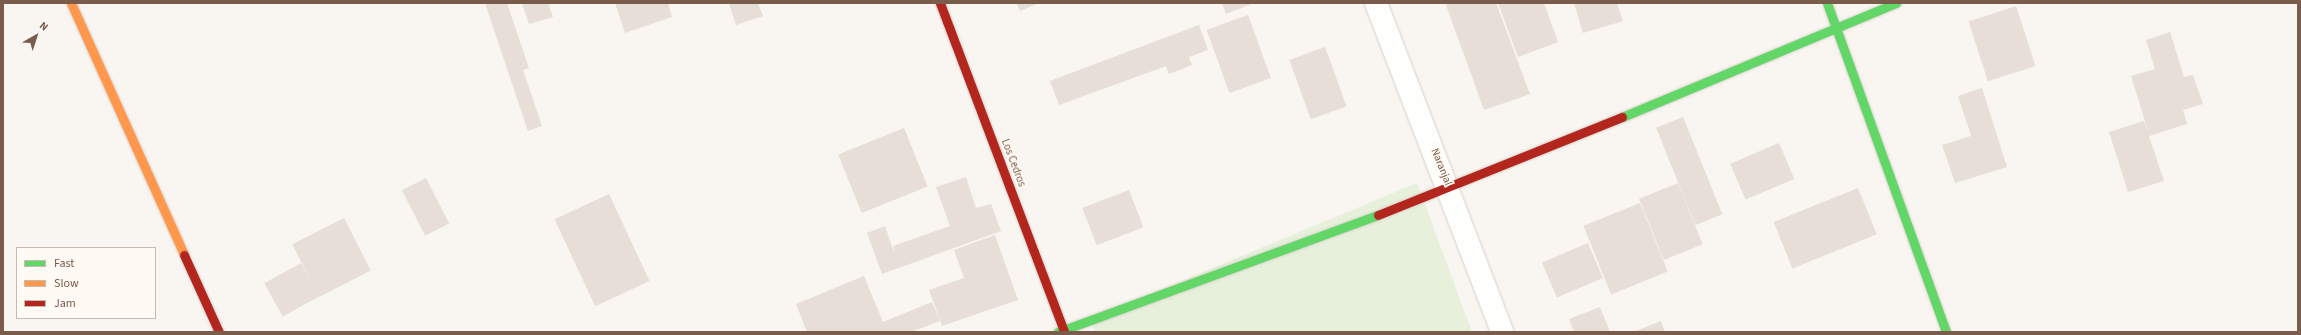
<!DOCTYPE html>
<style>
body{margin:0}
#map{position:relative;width:2301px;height:335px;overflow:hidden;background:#f9f5f0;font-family:"Source Sans 3",sans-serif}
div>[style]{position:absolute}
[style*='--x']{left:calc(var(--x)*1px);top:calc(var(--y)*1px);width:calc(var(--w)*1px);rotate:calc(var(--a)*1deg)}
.green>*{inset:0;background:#e7f0db}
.building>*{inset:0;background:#e6ded7;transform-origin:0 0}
.roads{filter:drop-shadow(0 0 1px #d7d1cb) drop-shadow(0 0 1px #d7d1cb)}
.street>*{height:22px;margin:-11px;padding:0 11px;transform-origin:11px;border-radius:11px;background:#fefefd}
.fast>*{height:9px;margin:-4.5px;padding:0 4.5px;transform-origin:4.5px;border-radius:4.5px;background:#63d668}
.slow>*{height:9px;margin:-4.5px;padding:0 4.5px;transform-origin:4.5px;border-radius:4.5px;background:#ff974d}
.jam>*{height:9px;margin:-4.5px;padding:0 4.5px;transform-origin:4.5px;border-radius:4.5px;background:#b3261e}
span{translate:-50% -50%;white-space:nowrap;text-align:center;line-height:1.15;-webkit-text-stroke:3.5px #fffaf3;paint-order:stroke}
.street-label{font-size:11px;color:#7a5c4d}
.frame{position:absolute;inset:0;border:4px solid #7a5c4d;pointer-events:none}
.legend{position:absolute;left:16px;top:247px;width:140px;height:72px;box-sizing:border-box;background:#fffaf3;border:1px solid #cabbb1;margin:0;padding:5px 7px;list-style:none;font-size:12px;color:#7a5c4d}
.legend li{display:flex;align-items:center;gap:8px;height:20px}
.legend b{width:20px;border:1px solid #cabbb1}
.north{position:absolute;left:16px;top:16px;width:40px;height:40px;-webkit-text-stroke:3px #fffaf3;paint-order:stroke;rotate:39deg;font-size:11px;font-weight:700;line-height:16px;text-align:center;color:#7a5c4d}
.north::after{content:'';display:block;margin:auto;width:14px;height:18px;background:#7a5c4d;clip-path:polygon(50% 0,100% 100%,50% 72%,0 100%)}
</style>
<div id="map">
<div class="green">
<div style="clip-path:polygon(1417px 183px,1472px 332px,1095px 332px,1090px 319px)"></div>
</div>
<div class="building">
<div style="clip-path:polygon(485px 3px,507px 3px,529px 68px,523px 70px,542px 126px,528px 131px)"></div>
<div style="clip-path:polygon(522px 3px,548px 3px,553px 17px,529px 24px)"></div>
<div style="clip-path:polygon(615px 3px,668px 3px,672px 17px,625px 33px)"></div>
<div style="clip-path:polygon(729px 3px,758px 3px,763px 16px,736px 25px)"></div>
<div style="clip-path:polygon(1016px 3px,1039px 3px,1020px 11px)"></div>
<div style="clip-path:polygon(1222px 3px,1254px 3px,1226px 14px)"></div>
<div style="clip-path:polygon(1450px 3px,1496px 3px,1530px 94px,1484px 110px,1446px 5px)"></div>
<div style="clip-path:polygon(1498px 3px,1544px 3px,1558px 42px,1518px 57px)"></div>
<div style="clip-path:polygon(1574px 3px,1617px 3px,1623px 21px,1583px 33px)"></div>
<div style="left:2016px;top:6px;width:63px;height:50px;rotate:72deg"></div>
<div style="left:1248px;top:15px;width:67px;height:44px;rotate:70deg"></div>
<div style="clip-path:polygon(1199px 25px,1208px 50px,1189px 57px,1192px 65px,1169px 74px,1166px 66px,1059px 105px,1050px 81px)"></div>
<div style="clip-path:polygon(2170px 32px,2184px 77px,2193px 75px,2203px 104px,2183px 110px,2187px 124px,2149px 136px,2164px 181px,2128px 192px,2109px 132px,2144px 121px,2149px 134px,2131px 76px,2155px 69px,2146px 40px)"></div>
<div style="left:1325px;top:47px;width:63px;height:38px;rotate:70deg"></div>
<div style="clip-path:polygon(1982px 88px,2007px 167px,1955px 183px,1942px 145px,1971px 136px,1958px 96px)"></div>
<div style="left:1683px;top:117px;width:105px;height:29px;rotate:68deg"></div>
<div style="left:904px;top:128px;width:63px;height:71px;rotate:68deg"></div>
<div style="left:1779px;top:143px;width:39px;height:53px;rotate:67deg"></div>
<div style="clip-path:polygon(966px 177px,976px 208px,991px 204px,1001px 231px,882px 274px,867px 233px,885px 226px,895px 255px,893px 246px,950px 226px,936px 187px)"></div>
<div style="left:426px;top:178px;width:51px;height:27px;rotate:63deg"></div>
<div style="left:1678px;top:183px;width:66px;height:42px;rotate:68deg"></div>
<div style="left:1858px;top:188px;width:50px;height:91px;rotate:68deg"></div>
<div style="left:1129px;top:190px;width:40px;height:50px;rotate:69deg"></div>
<div style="left:609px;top:194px;width:96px;height:60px;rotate:65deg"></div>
<div style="left:1640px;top:203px;width:74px;height:61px;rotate:68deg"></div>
<div style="left:344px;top:218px;width:59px;height:58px;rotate:63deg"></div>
<div style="clip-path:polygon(995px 235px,1018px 300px,942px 326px,929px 290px,964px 278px,954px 250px)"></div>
<div style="left:1588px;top:243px;width:38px;height:50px;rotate:67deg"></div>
<div style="left:301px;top:263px;width:38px;height:42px;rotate:61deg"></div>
<div style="clip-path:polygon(864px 276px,883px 322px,932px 302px,940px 321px,911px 332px,807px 332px,796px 304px)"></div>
<div style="clip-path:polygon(1600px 307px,1610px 332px,1574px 332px,1569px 319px)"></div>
<div style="clip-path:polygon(1661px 321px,1665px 332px,1633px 332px)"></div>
</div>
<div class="roads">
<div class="street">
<div style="--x:1376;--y:3;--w:352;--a:69"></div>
</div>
<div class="fast">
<div style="--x:1827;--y:3;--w:350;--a:70.1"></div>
<div style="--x:1622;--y:117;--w:297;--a:-22.6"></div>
<div style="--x:1058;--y:332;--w:341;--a:-20.1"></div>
</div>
<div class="slow">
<div style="--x:71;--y:3;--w:276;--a:65.8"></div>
</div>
<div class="jam">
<div style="--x:940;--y:3;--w:352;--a:69.3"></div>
<div style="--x:1378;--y:215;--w:263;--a:-21.9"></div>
<div style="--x:184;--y:255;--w:85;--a:65.6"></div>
</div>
</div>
<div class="street-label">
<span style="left:1013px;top:163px;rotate:69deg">Los Cedros</span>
<span style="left:1441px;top:167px;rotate:68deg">Naranjal</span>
</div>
<div class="frame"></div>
<ul class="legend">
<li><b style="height:5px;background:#63d668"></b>Fast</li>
<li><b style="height:5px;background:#ff974d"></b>Slow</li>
<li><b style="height:5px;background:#b3261e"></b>Jam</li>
</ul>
<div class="north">N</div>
</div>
